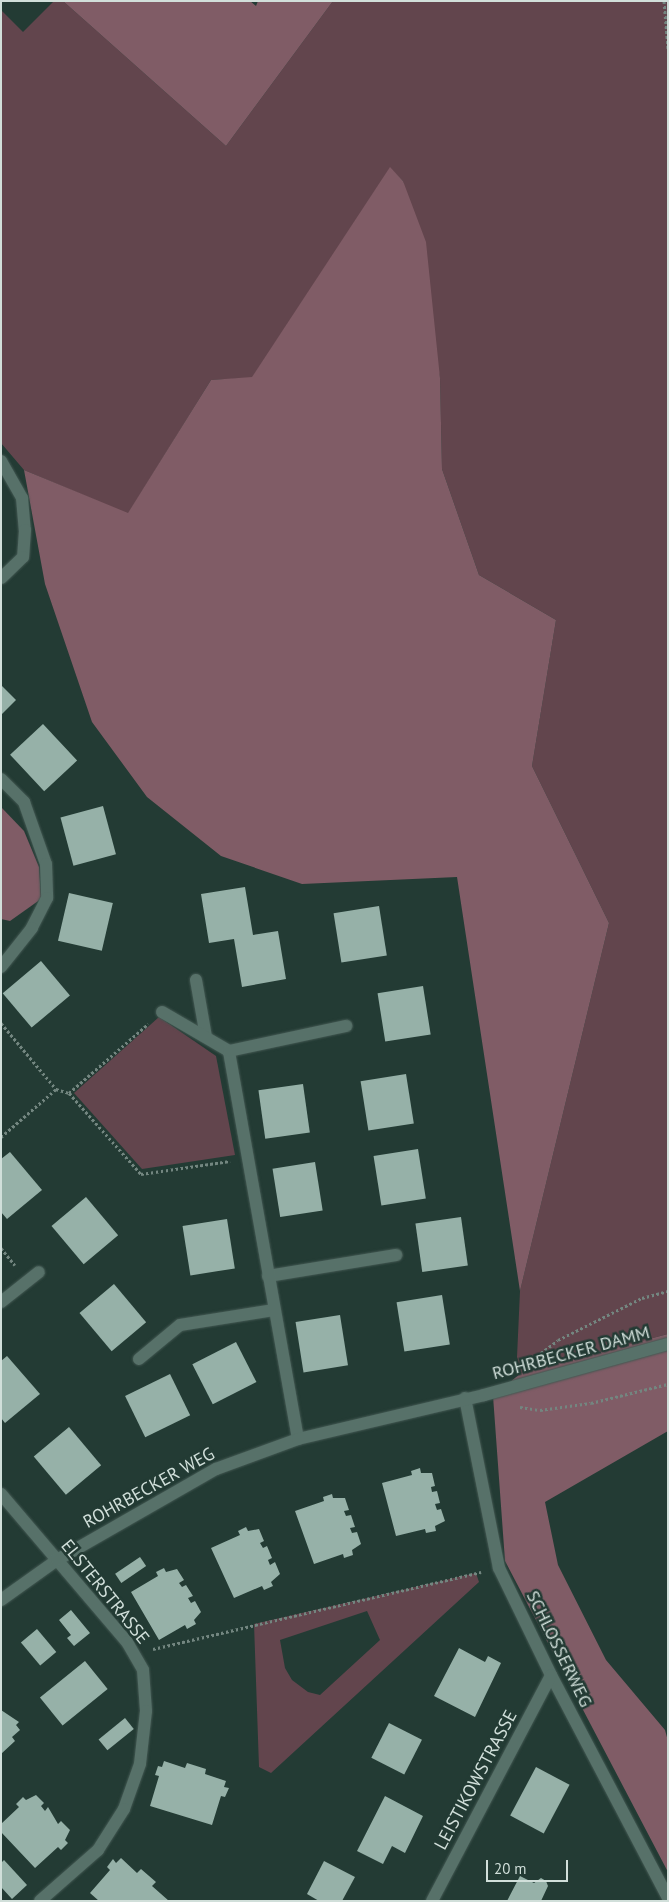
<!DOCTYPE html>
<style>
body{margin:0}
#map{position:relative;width:669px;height:1902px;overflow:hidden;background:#233b34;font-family:"PT Sans",sans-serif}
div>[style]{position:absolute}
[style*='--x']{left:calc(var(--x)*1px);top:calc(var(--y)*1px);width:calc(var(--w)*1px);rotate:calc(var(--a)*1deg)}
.green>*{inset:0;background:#62454d}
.forest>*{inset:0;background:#805c66}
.building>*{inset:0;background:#96b1a8;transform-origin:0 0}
.path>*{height:3px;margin-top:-1.5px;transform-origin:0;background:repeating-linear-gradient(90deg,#738680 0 2.5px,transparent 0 5px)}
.roads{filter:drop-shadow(0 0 1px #425751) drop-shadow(0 0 1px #425751)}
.minor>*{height:12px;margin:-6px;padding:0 6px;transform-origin:6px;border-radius:6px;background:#577169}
span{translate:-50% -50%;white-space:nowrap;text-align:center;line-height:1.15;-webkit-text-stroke:5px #233b34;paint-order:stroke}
.street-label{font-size:18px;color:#d1dfda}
.frame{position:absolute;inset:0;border:2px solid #d1dfda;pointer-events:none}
.scale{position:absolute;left:486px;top:1860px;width:82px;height:22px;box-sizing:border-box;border:2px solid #d1dfda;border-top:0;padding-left:6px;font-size:15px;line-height:18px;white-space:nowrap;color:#d1dfda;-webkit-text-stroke:4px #233b34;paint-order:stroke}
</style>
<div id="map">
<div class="green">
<div style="clip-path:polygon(54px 1px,63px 1px,226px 146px,333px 1px,668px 1px,668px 1334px,521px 1373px,517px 1357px,520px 1291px,609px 923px,532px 766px,556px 620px,479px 575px,442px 469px,440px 378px,403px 181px,390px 168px,252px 378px,211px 380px,128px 514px,24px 470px,1px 443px,1px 10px,23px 32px)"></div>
<div style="clip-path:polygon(159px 1017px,216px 1056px,235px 1155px,142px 1169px,74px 1093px)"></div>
<div style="clip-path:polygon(evenodd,476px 1573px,479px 1582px,271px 1773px,259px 1767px,254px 1624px,476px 1573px,367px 1611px,380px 1640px,320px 1695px,308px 1692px,292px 1680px,285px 1668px,280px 1640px,367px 1611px)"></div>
</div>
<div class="forest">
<div style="clip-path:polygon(63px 1px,250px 1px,256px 6px,258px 1px,333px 1px,226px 146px)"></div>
<div style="clip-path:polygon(390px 167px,403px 181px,426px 242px,440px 378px,442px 469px,479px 575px,556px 620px,532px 766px,609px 923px,520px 1291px,457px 877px,302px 884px,221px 856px,147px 797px,92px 722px,45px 584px,24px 470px,128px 513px,211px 380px,252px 377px)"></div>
<div style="clip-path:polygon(1px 807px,24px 831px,39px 867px,41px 899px,10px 921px,1px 919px)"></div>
<div style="clip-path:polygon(668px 1334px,668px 1431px,545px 1502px,558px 1565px,606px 1660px,665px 1730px,668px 1741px,668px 1872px,505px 1561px,493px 1396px,521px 1373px)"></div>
</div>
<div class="building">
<div style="clip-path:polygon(1px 685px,16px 700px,1px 715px)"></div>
<div style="left:43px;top:724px;width:50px;height:45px;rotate:47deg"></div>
<div style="left:103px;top:806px;width:50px;height:44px;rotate:75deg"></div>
<div style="clip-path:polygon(245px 887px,253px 935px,278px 931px,286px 979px,242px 987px,234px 939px,209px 943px,201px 894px)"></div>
<div style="left:69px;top:893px;width:45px;height:49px;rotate:13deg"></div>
<div style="left:379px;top:906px;width:50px;height:46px;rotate:81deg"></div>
<div style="left:41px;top:961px;width:45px;height:50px;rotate:50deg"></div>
<div style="left:423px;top:986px;width:49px;height:46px;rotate:81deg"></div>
<div style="left:406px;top:1074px;width:50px;height:46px;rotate:81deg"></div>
<div style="left:303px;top:1084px;width:49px;height:45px;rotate:82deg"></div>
<div style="left:418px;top:1149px;width:50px;height:45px;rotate:81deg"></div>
<div style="clip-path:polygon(10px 1152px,42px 1190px,7px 1219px,1px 1212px,1px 1159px)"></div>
<div style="left:315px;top:1162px;width:49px;height:43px;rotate:81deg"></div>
<div style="left:86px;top:1197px;width:50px;height:45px;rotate:50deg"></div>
<div style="left:461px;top:1217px;width:49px;height:46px;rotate:82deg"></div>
<div style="left:227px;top:1219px;width:50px;height:45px;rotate:81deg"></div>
<div style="left:114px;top:1284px;width:50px;height:45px;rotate:50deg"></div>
<div style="left:442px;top:1295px;width:50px;height:46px;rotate:81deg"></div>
<div style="left:340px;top:1315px;width:51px;height:45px;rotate:81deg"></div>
<div style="left:236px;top:1342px;width:45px;height:49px;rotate:63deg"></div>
<div style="clip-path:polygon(7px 1356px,40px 1394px,5px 1423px,1px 1418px,1px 1361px)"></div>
<div style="left:170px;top:1374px;width:46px;height:50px;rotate:64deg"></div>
<div style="left:69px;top:1427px;width:50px;height:46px;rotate:50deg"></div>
<div style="clip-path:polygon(420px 1468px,421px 1473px,432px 1473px,435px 1486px,431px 1487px,432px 1492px,437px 1491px,440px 1503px,435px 1504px,437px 1510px,441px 1509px,445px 1521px,435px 1526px,436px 1531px,426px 1533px,425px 1529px,396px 1536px,382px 1483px,412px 1475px,411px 1471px)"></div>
<div style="clip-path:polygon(332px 1494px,333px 1498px,345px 1498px,349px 1510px,344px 1511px,346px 1516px,351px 1515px,355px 1527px,350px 1528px,352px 1533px,357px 1532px,361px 1544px,352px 1550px,353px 1555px,344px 1558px,343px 1554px,314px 1564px,295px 1511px,324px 1501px,323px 1497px)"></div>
<div style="clip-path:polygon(246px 1527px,248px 1531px,259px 1529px,264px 1541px,260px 1543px,263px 1548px,267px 1546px,272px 1558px,268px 1560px,270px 1565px,275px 1562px,280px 1574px,271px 1582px,273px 1586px,264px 1590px,262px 1586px,234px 1598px,211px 1548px,240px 1535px,238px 1531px)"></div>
<div style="left:140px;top:1557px;width:11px;height:30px;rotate:56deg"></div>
<div style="clip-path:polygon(164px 1568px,166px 1572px,177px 1569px,184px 1580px,179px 1583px,182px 1587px,186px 1585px,193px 1596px,188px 1598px,191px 1603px,195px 1601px,201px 1612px,194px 1620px,196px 1624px,187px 1629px,185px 1625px,159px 1640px,131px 1592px,158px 1576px,156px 1572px)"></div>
<div style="clip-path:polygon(71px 1610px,90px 1633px,74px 1646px,67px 1638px,71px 1635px,59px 1620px)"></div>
<div style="left:37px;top:1629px;width:30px;height:21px;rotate:50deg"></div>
<div style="clip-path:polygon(459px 1648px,485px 1662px,488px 1656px,501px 1663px,475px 1717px,434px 1696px)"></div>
<div style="left:85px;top:1661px;width:36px;height:58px;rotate:51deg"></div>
<div style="clip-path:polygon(1px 1710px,19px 1722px,16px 1725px,20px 1730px,12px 1737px,15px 1741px,1px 1754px)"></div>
<div style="left:125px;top:1718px;width:14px;height:34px;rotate:51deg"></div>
<div style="left:389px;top:1723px;width:37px;height:39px;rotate:27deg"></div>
<div style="clip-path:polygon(164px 1761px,185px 1768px,187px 1763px,206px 1769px,205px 1774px,226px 1781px,224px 1787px,229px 1788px,225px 1797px,221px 1796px,212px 1825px,150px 1806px,159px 1776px,155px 1775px,158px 1766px,162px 1767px)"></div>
<div style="left:536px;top:1767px;width:38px;height:55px;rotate:28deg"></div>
<div style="clip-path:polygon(36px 1795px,44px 1803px,41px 1806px,45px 1811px,48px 1807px,58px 1824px,61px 1821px,70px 1830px,65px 1840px,68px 1843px,61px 1850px,58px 1847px,35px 1868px,1px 1832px,1px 1824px,19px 1807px,16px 1804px,23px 1797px,26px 1800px)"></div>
<div style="clip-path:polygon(385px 1796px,423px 1816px,405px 1853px,392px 1846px,383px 1864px,357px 1851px)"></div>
<div style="clip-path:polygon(121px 1858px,137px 1873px,141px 1869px,156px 1882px,152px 1886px,169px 1901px,99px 1901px,90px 1893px,110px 1870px,107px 1867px,113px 1859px,116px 1863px)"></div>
<div style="clip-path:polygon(4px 1860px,27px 1885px,12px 1899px,1px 1887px,1px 1863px)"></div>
<div style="clip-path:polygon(324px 1861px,355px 1877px,342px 1901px,319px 1901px,307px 1894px)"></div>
<div style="clip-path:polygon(520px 1876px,534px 1883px,541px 1878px,546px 1881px,548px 1886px,541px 1901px,507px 1901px)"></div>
</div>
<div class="path">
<div style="--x:664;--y:1;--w:48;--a:85.2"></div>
<div style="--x:1;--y:1023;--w:86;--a:50.2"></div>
<div style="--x:69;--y:1093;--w:105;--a:-41.1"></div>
<div style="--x:1;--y:1137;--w:73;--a:-41.1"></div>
<div style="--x:56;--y:1089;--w:14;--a:17"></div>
<div style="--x:69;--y:1093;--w:108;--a:48.4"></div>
<div style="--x:141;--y:1174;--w:90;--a:-8.3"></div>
<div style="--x:1;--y:1248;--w:22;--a:51"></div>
<div style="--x:533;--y:1359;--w:31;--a:-37"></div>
<div style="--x:558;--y:1340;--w:94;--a:-26.6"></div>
<div style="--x:642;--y:1298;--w:27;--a:-15"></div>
<div style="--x:520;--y:1407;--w:20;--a:9"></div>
<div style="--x:540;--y:1410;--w:51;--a:-7.8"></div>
<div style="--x:591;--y:1403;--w:79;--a:-13.9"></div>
<div style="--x:153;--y:1649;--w:337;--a:-13.2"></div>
</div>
<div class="roads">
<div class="minor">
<div style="--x:1;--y:461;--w:43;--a:60.4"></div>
<div style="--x:22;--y:498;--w:32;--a:85"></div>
<div style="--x:25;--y:530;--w:27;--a:94"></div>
<div style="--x:23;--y:557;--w:30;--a:136"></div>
<div style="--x:1;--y:779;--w:33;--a:45"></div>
<div style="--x:24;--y:802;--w:66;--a:70.5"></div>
<div style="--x:46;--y:864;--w:34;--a:88"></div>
<div style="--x:47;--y:898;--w:34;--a:117"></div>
<div style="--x:32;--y:928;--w:50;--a:128.5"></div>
<div style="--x:196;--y:980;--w:58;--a:80"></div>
<div style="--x:162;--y:1012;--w:78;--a:30.2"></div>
<div style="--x:268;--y:1276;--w:130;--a:-9.3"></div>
<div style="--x:1;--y:1302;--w:48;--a:-38.3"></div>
<div style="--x:139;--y:1359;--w:53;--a:-39.7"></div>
<div style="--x:180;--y:1325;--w:95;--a:-9.1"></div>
<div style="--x:465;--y:1398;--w:173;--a:78.7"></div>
<div style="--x:499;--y:1568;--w:119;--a:64.1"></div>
<div style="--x:551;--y:1675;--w:252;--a:62.3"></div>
<div style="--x:298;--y:1439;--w:394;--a:-100.1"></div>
<div style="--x:229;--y:1051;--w:120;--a:-12.1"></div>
<div style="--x:1;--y:1494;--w:194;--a:49.6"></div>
<div style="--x:127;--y:1642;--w:32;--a:60"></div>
<div style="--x:143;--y:1670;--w:41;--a:85.8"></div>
<div style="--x:146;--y:1711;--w:53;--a:96.5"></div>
<div style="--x:140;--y:1764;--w:48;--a:109.6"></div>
<div style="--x:124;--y:1809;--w:49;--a:122.4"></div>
<div style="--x:98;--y:1850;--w:77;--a:138.7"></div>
<div style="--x:1;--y:1600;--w:69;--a:-35.5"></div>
<div style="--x:57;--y:1560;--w:183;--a:-29.8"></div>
<div style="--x:216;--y:1469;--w:87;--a:-20.1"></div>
<div style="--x:298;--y:1439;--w:191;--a:-13.3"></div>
<div style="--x:484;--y:1395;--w:191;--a:-15.5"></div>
<div style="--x:432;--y:1901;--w:255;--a:-62.2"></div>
</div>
</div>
<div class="street-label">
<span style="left:571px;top:1353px;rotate:-15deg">ROHRBECKER DAMM</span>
<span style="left:149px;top:1488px;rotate:-29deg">ROHRBECKER WEG</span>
<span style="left:105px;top:1592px;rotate:51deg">ELSTERSTRASSE</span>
<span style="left:559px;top:1649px;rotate:64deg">SCHLOSSERWEG</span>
<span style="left:476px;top:1780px;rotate:-62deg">LEISTIKOWSTRASSE</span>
</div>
<div class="frame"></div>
<div class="scale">20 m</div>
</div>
